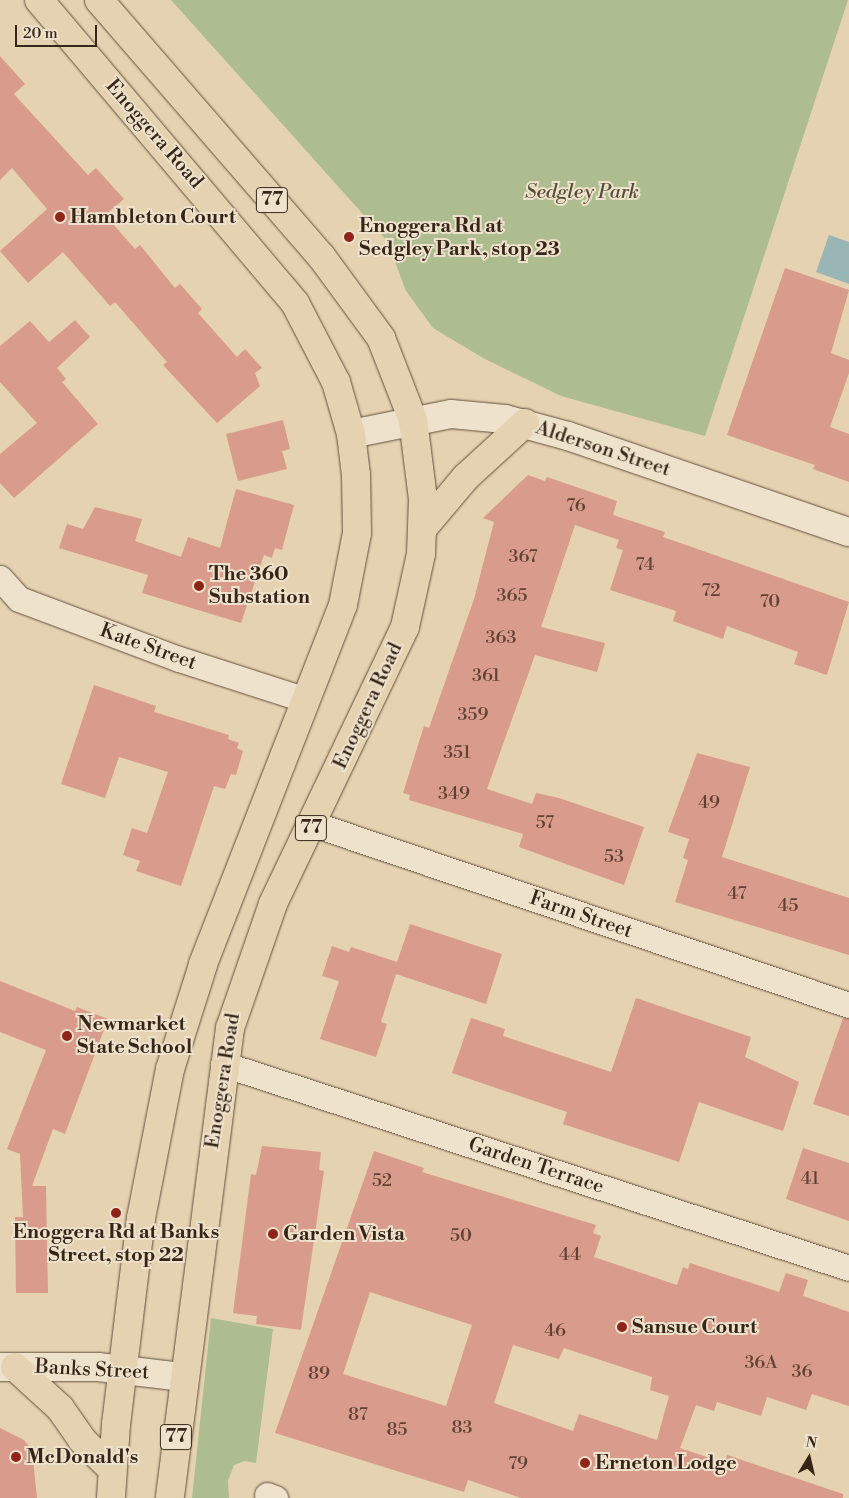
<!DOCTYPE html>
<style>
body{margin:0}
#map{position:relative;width:849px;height:1498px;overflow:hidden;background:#e5d2b0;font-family:"Libre Bodoni",serif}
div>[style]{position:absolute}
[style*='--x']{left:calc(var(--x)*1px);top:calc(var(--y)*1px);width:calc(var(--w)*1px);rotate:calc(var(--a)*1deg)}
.green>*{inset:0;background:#aebd90}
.water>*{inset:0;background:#9ab5b6}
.building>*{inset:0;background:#d99b8b}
.roads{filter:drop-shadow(0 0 1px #62503e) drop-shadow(0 0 1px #62503e)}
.minor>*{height:25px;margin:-12.5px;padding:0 12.5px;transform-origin:12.5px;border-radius:12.5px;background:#eee2cc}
.tertiary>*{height:28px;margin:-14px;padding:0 14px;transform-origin:14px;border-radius:14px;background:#eee2cc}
.secondary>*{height:28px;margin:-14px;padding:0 14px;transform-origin:14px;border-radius:14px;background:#eee2cc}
.primary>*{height:28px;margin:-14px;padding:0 14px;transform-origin:14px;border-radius:14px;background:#e5d2b0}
.dots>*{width:14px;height:14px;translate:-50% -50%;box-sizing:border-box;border:2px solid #eee2cc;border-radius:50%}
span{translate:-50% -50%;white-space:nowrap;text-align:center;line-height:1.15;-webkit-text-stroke:4px #eee2cc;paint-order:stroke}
.number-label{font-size:18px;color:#604235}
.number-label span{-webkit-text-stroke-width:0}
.shield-label span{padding:1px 4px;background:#eee2cc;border:1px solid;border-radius:4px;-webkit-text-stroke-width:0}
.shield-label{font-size:19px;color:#372518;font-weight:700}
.street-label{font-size:20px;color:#372518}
.park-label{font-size:20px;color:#554b36;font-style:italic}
.poi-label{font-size:20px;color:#372518;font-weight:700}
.left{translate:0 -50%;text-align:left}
.north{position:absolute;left:784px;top:1433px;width:50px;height:50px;-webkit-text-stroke:4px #eee2cc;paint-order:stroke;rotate:9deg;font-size:14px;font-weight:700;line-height:20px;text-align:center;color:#372518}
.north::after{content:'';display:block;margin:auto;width:18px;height:22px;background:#372518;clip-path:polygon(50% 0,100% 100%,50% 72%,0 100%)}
.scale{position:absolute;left:15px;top:25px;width:82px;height:22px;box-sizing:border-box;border:2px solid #372518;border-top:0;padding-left:6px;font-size:15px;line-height:18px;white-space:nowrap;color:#372518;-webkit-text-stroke:4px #eee2cc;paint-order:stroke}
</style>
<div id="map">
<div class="green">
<div style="clip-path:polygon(171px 0,848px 0,705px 436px,561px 396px,483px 358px,433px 328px,406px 291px,387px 241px)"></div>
<div style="clip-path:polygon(211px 1318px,273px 1329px,256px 1463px,245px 1461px,234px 1465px,228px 1481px,229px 1498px,192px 1498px)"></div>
</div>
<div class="water">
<div style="clip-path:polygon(829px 235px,849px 242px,849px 284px,816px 272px)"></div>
</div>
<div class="building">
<div style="clip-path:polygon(0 56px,25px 84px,14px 94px,88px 175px,96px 168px,124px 199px,105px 215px,135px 249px,140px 245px,175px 288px,180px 284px,202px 309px,198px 313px,237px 357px,245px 349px,262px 368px,255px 373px,260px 386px,217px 423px,163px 365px,167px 362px,115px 302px,110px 306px,63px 252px,28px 283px,0 251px,47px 209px,12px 168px,0 180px)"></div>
<div style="clip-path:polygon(785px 268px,849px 290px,831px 353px,849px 360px,849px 373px,830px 427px,849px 434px,849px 482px,813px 469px,815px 465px,727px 435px)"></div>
<div style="clip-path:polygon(75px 320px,90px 337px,57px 368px,66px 379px,62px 382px,98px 424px,14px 498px,0 483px,0 454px,37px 423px,0 382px,0 346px,30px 321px,49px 342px)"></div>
<div style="clip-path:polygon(283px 420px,290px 449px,282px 451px,287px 469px,238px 481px,226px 434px)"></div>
<div style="clip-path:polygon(528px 475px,545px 481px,547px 477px,617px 501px,613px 515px,665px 532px,663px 537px,849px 602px,827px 675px,794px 664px,798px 652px,727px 626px,723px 639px,673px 621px,676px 611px,610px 590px,623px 550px,616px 548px,619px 540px,575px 525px,541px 627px,605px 643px,597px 672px,535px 655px,487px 789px,532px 804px,536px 793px,559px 798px,644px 827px,624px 885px,519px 847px,523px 834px,409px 800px,410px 795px,403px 793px,424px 726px,429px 728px,474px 599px,494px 522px,483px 518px)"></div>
<div style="clip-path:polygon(236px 489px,294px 505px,282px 550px,275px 548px,272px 558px,264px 555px,241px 623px,142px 593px,148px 575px,59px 548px,67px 524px,83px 529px,95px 507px,142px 519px,135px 541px,181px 557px,188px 537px,220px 548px)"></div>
<div style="clip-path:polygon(94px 685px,156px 706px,154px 712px,229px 735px,228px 739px,239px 743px,237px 748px,243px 751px,236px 775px,231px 774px,225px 789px,214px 786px,181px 886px,136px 871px,140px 861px,123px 855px,132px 828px,147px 833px,168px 772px,119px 757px,105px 798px,61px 784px)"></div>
<div style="clip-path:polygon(697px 753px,750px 767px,722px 857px,849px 898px,849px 955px,675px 902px,688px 860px,683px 858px,689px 839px,668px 832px)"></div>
<div style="clip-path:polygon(410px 924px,502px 954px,486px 1004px,396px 974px,381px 1022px,387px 1024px,376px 1057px,320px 1039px,339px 981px,322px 976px,332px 946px,349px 952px,351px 947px,397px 962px)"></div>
<div style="clip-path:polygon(0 981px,75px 1011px,77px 1007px,108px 1019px,65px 1134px,53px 1129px,32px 1186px,46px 1186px,48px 1293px,16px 1293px,15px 1217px,23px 1217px,20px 1154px,7px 1149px,46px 1050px,0 1032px)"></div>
<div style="clip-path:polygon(636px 998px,751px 1037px,745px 1057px,799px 1082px,783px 1131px,699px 1102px,679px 1162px,563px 1124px,567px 1112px,452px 1073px,471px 1018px,505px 1029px,503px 1036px,611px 1072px)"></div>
<div style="clip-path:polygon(843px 1018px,849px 1019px,849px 1116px,813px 1104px)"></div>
<div style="clip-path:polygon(262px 1146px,321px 1152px,319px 1170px,324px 1171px,301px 1330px,256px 1324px,257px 1316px,233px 1313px,251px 1174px,256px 1175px)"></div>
<div style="clip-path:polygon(803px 1148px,849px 1163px,849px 1221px,786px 1199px)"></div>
<div style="clip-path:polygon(evenodd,374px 1151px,424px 1168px,422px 1172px,596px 1225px,593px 1233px,601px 1236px,594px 1257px,677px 1285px,683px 1267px,688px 1269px,690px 1263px,779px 1292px,786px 1273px,808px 1280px,803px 1296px,849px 1312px,849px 1406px,812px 1394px,806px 1410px,767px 1397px,761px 1416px,717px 1402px,714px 1411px,696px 1405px,680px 1448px,725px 1463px,727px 1455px,843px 1494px,843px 1498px,521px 1498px,468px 1480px,464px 1492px,275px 1433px,374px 1151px,370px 1292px,472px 1325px,446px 1406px,343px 1374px,370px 1292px,374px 1151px,513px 1345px,559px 1359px,564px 1348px,652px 1377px,650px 1390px,669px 1396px,657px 1440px,579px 1414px,573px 1431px,494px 1403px,513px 1345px)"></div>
<div style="clip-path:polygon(0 1428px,24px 1440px,32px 1450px,37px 1498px,0 1498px)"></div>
</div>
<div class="roads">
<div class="minor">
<div style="--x:0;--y:578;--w:28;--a:48"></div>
<div style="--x:19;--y:599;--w:171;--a:20.6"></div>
<div style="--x:179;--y:659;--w:133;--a:17.9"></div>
<div style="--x:313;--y:824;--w:566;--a:18.66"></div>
<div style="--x:223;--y:1064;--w:658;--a:18.05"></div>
<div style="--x:267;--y:1495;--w:9;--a:21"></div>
</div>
<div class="tertiary">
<div style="--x:351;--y:434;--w:102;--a:-11.3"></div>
<div style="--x:451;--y:414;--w:54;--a:5.3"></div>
<div style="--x:505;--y:419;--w:65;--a:15.1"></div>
<div style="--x:568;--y:436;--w:297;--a:18.9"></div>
</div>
<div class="secondary">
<div style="--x:0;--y:1367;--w:98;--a:0"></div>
<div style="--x:98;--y:1367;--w:86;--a:6.7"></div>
</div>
<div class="primary">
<div style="--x:39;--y:0;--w:397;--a:49.8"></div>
<div style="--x:295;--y:303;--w:89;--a:62.6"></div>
<div style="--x:336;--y:382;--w:54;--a:73.9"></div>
<div style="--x:351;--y:434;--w:41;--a:83"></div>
<div style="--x:356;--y:475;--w:58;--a:89"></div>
<div style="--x:357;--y:533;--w:73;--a:101"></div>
<div style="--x:343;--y:605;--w:386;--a:111.3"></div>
<div style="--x:203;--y:965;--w:109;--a:107.6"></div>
<div style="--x:170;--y:1069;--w:152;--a:101"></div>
<div style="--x:141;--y:1218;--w:208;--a:96.9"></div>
<div style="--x:116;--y:1424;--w:74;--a:93.9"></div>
<div style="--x:99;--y:0;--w:339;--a:49.1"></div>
<div style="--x:321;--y:256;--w:102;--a:53.8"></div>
<div style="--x:381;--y:338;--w:88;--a:68.7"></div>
<div style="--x:413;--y:420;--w:80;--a:82.8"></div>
<div style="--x:423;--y:499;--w:55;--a:92.1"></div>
<div style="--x:421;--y:554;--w:75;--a:102.4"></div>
<div style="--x:405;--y:627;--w:307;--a:115.5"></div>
<div style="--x:273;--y:904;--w:131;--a:109.1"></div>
<div style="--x:230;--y:1028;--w:474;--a:97.3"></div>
<div style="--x:423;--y:528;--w:67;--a:-49.9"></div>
<div style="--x:466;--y:477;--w:80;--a:-42.5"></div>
<div style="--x:15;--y:1367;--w:61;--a:42.3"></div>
<div style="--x:60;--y:1408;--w:39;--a:55"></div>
<div style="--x:82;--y:1440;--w:42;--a:44"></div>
</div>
</div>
<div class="dots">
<div style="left:60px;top:217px;background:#8f2418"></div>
<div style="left:349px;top:237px;background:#8f2418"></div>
<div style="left:199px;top:586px;background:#8f2418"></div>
<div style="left:67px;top:1036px;background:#8f2418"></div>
<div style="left:116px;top:1213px;background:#8f2418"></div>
<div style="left:273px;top:1234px;background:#8f2418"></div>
<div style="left:622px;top:1327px;background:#8f2418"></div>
<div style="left:16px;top:1457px;background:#8f2418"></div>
<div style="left:585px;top:1463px;background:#8f2418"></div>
</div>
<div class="number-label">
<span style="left:576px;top:506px">76</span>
<span style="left:523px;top:557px">367</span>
<span style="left:645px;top:565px">74</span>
<span style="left:711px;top:591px">72</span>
<span style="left:512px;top:596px">365</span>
<span style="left:770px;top:602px">70</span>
<span style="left:501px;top:638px">363</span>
<span style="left:486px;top:676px">361</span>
<span style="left:473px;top:715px">359</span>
<span style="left:457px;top:753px">351</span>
<span style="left:454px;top:794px">349</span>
<span style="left:709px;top:803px">49</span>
<span style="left:545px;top:823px">57</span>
<span style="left:614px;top:857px">53</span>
<span style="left:737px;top:894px">47</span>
<span style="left:788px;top:906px">45</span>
<span style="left:810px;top:1179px">41</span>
<span style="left:382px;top:1181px">52</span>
<span style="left:461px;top:1236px">50</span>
<span style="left:570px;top:1255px">44</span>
<span style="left:555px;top:1331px">46</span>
<span style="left:761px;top:1363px">36A</span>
<span style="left:802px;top:1372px">36</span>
<span style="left:319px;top:1374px">89</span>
<span style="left:358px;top:1415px">87</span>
<span style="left:462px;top:1428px">83</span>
<span style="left:397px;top:1430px">85</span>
<span style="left:518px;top:1464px">79</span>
</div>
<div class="shield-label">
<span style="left:272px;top:200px">77</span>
<span style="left:311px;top:828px">77</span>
<span style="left:176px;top:1437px">77</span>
</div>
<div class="street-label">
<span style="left:154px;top:134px;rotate:49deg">Enoggera Road</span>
<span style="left:603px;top:449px;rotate:18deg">Alderson Street</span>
<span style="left:148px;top:647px;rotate:20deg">Kate Street</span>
<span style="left:368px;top:706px;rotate:-65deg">Enoggera Road</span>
<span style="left:581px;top:915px;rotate:19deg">Farm Street</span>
<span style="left:223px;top:1081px;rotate:-81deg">Enoggera Road</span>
<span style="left:536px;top:1166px;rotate:18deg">Garden Terrace</span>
<span style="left:92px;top:1370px;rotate:3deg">Banks Street</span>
</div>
<div class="park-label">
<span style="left:582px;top:192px">Sedgley Park</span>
</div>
<div class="poi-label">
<span class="left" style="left:70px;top:217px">Hambleton Court</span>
<span class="left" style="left:359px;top:238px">Enoggera Rd at<br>Sedgley Park, stop 23</span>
<span class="left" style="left:209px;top:586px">The 360<br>Substation</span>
<span class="left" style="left:77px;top:1036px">Newmarket<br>State School</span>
<span style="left:116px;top:1244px">Enoggera Rd at Banks<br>Street, stop 22</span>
<span class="left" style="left:283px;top:1234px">Garden Vista</span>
<span class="left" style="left:632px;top:1327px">Sansue Court</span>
<span class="left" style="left:26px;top:1457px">McDonald's</span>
<span class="left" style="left:595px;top:1463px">Erneton Lodge</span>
</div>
<div class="north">N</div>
<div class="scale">20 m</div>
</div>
